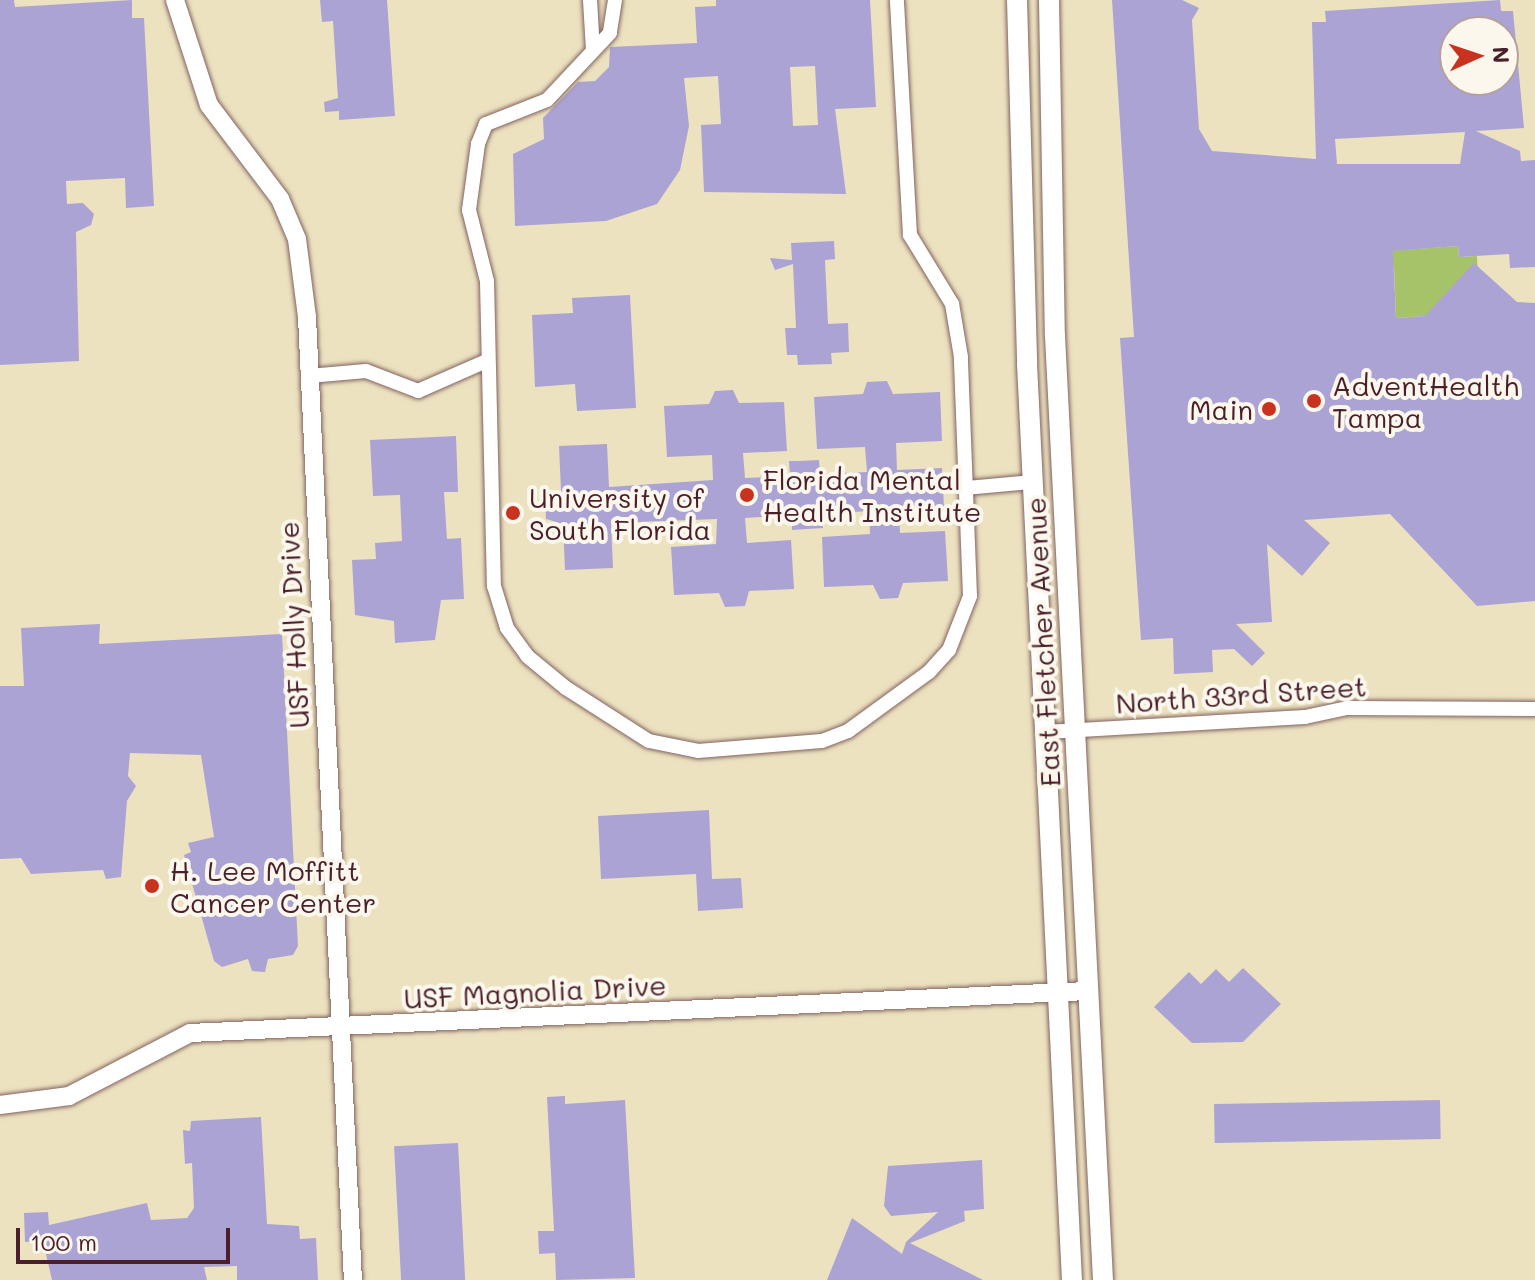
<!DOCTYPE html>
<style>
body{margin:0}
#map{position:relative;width:1535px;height:1280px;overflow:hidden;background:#ece2c0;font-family:Mali,sans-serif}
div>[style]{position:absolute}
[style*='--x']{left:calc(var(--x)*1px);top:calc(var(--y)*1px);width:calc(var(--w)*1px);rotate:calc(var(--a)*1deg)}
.green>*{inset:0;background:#a6c369}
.building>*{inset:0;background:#aba3d4;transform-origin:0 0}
.roads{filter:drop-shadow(0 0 2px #83635f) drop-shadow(0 0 2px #83635f)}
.minor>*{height:14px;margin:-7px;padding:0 7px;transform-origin:7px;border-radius:7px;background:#fff}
.tertiary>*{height:18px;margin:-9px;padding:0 9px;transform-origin:9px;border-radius:9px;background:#fff}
.secondary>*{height:20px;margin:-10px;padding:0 10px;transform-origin:10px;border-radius:10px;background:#fff}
.dots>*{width:22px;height:22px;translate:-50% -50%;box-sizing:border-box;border:4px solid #fbf7ec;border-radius:50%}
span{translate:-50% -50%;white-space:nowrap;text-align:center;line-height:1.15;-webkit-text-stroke:8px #fbf7ec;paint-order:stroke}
.poi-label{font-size:28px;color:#4a1f2b}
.left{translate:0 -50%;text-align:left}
.right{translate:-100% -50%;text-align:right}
.street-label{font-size:28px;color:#4a1f2b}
.north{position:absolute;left:1439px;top:16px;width:80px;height:80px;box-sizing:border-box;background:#fbf7ec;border:2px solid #b4a19f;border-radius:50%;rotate:87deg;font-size:22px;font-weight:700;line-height:32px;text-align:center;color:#4a1f2b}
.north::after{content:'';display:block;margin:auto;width:28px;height:36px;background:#c8321e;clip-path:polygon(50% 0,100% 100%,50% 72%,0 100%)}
.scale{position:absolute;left:16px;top:1228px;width:214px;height:36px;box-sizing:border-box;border:4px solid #4a1f2b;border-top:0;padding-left:10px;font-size:24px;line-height:28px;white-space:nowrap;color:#4a1f2b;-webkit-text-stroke:6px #fbf7ec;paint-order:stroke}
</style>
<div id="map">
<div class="green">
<div style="clip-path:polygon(1458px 246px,1459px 257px,1477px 256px,1478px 278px,1425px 316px,1396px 318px,1394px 267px,1347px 254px)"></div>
</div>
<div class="building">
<div style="clip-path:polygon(0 0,14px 0,15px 7px,132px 0,132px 18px,144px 18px,154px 206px,126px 208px,125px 178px,66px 181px,67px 204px,83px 203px,94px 214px,91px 225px,76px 232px,79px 361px,0 365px)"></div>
<div style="clip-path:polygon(320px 0,387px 0,395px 116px,339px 120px,339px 111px,325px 112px,324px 102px,338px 98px,333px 21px,322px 22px)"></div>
<div style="clip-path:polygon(evenodd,716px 0,870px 0,876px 107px,835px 109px,846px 194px,704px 192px,701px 125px,721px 124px,718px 76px,684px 78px,689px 126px,680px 170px,657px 204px,606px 221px,515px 226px,513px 154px,544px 139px,543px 118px,578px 82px,595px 81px,609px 67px,610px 47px,697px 43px,695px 7px,716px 6px,716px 0,815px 66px,818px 125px,793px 126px,790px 67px,815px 66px)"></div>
<div style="clip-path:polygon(evenodd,1112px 0,1182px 0,1199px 8px,1192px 20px,1199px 129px,1212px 151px,1316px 159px,1312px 22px,1326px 22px,1325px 11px,1500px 0,1501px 11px,1513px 11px,1524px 128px,1476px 131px,1520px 151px,1521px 161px,1535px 160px,1535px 267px,1510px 268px,1509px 254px,1459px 257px,1458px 246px,1393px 251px,1396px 318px,1425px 316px,1474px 263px,1517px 302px,1535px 303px,1535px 601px,1477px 606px,1390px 514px,1304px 520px,1330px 543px,1302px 576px,1267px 544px,1272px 622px,1236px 624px,1265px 653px,1252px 666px,1234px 649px,1212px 650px,1213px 672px,1174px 674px,1173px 638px,1141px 640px,1120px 338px,1134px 337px,1112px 0,1455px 32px,1503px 32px,1503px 80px,1455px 80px,1455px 32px,1112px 0,1465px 132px,1460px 164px,1337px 164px,1335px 139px,1465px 132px)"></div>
<div style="clip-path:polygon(834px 241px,835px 259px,825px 260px,828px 324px,848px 323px,849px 352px,831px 353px,832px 364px,798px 365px,797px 355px,787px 355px,785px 328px,796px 328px,793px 264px,775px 270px,770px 258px,792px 260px,791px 243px)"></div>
<div style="clip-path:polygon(630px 295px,636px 408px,577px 411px,575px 384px,535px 387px,532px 315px,573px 313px,572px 298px)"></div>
<div style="clip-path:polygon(887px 381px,893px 394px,940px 392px,942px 441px,896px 443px,897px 470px,942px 468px,944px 507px,899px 510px,900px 533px,945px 531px,948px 581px,903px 583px,898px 598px,880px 599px,873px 585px,824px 587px,822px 537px,870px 534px,869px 511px,822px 514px,823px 528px,792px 530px,792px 515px,745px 518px,747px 543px,791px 540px,794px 589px,749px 591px,745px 606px,725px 607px,719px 593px,674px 595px,671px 547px,716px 544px,717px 519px,611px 523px,613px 568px,565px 570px,563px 524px,546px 519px,545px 498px,561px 491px,559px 446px,607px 444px,609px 487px,713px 480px,712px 455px,667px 457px,664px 406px,709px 404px,715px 391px,733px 390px,739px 403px,784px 402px,787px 451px,743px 453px,745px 478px,790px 476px,789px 461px,799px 461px,819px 460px,820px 474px,867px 472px,865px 447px,817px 449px,814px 397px,863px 394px,867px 382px)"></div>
<div style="clip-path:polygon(456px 436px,458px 492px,444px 492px,447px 539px,461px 538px,464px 599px,441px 600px,435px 640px,395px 643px,394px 621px,355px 615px,352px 560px,376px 559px,375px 543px,402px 541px,400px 495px,373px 496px,370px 440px)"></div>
<div style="clip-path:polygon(100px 624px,99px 644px,282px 634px,298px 946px,293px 955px,268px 959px,265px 972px,252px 971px,248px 959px,222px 967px,214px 961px,184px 855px,191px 852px,188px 843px,214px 837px,201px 755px,130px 753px,128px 776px,136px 786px,127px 801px,121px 877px,106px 879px,103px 870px,31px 874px,21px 858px,0 859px,0 686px,24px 686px,21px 628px)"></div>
<div style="clip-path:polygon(709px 810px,712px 879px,741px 878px,743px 908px,698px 911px,696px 874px,601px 879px,598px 816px)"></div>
<div style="clip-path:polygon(1243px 968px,1281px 1004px,1243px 1042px,1192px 1043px,1154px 1007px,1189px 972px,1201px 984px,1216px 969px,1229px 982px)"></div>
<div style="clip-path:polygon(565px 1096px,565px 1104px,625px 1100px,635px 1278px,556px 1280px,555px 1253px,539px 1254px,538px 1231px,554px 1231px,547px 1097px)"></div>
<div style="left:1440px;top:1100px;width:39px;height:226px;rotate:89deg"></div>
<div style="clip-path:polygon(261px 1117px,267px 1224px,299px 1226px,300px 1239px,316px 1238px,318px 1280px,237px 1280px,237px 1266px,204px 1267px,207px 1280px,52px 1280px,43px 1241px,25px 1242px,24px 1213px,48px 1212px,49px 1225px,147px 1203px,151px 1220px,187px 1218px,194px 1208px,192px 1163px,185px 1164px,183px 1130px,190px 1131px,191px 1121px)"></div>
<div style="left:458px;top:1143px;width:137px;height:64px;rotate:87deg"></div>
<div style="clip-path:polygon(982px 1160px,984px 1209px,964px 1211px,965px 1221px,910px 1243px,983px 1280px,827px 1280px,852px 1218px,902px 1254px,906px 1242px,938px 1212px,891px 1216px,884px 1206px,888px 1166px)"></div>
</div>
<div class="roads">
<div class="minor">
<div style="--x:590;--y:0;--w:50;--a:86.6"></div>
<div style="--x:615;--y:0;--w:33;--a:99"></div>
<div style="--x:610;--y:33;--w:92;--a:133.2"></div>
<div style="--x:547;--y:100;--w:66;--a:158.5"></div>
<div style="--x:486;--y:124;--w:22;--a:112"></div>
<div style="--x:478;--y:144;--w:67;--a:97.8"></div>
<div style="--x:469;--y:210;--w:73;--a:75.8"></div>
<div style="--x:487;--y:281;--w:305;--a:88.7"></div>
<div style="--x:494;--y:586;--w:44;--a:72.8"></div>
<div style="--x:507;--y:628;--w:34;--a:54"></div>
<div style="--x:527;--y:656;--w:50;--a:39.4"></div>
<div style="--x:566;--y:688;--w:98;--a:32.6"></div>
<div style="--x:649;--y:741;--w:50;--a:11.5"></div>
<div style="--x:698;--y:751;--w:124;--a:-4.6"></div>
<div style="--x:822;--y:741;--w:28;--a:-21"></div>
<div style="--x:848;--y:731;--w:100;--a:-36.1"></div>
<div style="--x:929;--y:672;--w:30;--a:-48"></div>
<div style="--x:949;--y:650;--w:58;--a:-68.7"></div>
<div style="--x:970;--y:596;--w:239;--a:-92.2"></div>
<div style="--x:961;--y:357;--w:54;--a:-99.6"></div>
<div style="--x:952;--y:304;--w:81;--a:-121.3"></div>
<div style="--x:910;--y:235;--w:235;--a:-93.2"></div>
<div style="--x:309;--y:376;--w:57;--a:-5"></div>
<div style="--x:366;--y:371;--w:56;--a:21"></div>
<div style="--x:418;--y:391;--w:72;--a:-23.7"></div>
<div style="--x:966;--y:488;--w:66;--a:-5.2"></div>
<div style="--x:1046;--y:732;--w:259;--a:-3.3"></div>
<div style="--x:1305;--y:717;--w:43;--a:-12.1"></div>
<div style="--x:1347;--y:708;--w:188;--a:0.3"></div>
</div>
<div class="tertiary">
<div style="--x:175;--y:0;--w:110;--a:72.1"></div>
<div style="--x:209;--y:105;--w:118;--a:52.9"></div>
<div style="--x:280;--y:199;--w:43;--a:67"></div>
<div style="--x:297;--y:239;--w:79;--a:82.7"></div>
<div style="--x:307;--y:317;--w:964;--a:87.27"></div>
<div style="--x:0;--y:1105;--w:70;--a:-7.4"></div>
<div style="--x:69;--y:1096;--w:136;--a:-27.5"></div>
<div style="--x:190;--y:1033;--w:899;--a:-2.68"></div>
</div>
<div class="secondary">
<div style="--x:1017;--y:0;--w:364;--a:88.4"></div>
<div style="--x:1027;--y:364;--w:917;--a:87.19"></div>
<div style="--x:1049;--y:0;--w:336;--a:89"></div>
<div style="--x:1055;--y:336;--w:945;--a:87.09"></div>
</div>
</div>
<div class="dots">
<div style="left:1314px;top:401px;background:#c8321e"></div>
<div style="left:1269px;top:409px;background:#c8321e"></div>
<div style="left:747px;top:495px;background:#c8321e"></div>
<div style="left:513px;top:513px;background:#c8321e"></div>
<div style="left:152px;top:886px;background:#c8321e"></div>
</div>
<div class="poi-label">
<span class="left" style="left:1332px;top:401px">AdventHealth<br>Tampa</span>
<span class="right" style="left:1253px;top:409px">Main</span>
<span class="left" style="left:763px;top:495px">Florida Mental<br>Health Institute</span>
<span class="left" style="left:529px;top:513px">University of<br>South Florida</span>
<span class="left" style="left:170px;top:886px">H. Lee Moffitt<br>Cancer Center</span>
</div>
<div class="street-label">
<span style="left:293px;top:625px;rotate:-93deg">USF Holly Drive</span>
<span style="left:1042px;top:642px;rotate:-93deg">East Fletcher Avenue</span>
<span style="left:1241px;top:694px;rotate:-4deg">North 33rd Street</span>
<span style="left:535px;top:991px;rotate:-3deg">USF Magnolia Drive</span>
</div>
<div class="north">N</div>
<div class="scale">100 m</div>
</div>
